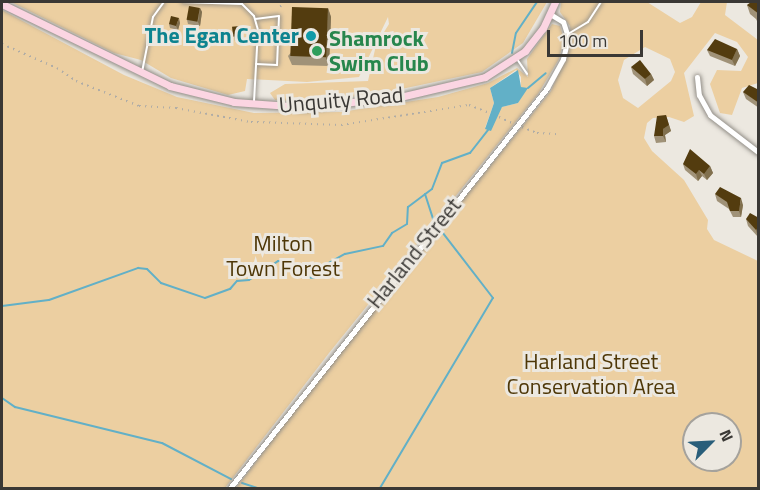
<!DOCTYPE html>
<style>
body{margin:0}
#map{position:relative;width:760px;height:490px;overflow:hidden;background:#ece8e0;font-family:"Titillium Web",sans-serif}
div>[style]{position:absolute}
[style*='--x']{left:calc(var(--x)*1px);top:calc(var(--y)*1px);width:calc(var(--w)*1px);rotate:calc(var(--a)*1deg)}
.green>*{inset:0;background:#eccfa1}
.water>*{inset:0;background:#62b0c7}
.stream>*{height:2px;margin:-1px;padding:0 1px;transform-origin:1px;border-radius:1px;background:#62b0c7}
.path>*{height:1.5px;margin-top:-0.75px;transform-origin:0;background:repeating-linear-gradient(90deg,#afaca6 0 1.5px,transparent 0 6px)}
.roads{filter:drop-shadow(0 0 2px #928e87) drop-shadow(0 0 2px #928e87)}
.service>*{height:2px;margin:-1px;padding:0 1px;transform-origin:1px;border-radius:1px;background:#fff}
.minor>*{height:5px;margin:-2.5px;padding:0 2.5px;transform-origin:2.5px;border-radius:2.5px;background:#fff}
.secondary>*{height:7px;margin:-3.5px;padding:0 3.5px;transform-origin:3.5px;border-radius:3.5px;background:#fbd5e2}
.wall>*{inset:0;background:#a09278}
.shaded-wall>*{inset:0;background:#81704e}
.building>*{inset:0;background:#533c0f;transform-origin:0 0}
.dots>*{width:16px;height:16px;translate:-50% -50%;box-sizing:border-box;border:3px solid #ece8e0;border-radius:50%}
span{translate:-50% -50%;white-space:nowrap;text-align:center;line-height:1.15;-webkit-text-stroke:6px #ece8e0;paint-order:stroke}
.culture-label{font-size:22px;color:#0d838f;font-weight:700}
.right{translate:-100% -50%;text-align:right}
.leisure-label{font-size:22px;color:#27864d;font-weight:700}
.left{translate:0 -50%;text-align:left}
.street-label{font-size:22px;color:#3a3835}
.park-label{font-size:22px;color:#4e3707}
.frame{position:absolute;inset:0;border:3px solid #3a3835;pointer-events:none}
.north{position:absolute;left:682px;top:412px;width:60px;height:60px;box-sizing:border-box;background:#ece8e0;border:2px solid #a5a29c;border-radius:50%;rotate:66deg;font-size:16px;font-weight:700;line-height:24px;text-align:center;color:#3a3835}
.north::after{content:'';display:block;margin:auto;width:21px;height:27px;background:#295e7a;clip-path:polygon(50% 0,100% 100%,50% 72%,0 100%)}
.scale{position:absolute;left:547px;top:30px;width:96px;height:27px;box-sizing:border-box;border:3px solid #3a3835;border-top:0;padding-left:8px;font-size:18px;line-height:21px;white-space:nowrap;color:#3a3835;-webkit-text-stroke:4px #ece8e0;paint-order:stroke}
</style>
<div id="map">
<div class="green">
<div style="clip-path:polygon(11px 2px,547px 2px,523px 43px,482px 72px,373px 95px,290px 101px,275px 100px,270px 93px,285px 84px,368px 81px,376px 45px,389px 24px,388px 17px,359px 77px,307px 82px,247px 79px,245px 91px,228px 95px,171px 78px,141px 60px,114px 53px)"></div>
<div style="clip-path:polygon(evenodd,561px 2px,647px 2px,680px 23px,692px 17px,701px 2px,727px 2px,725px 15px,758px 40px,758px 83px,742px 88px,732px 115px,720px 113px,710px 84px,717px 70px,741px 71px,748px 57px,737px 42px,715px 33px,684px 73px,694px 116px,684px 122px,669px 117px,653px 118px,647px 123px,644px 138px,652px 151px,684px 180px,708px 220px,707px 229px,714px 240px,758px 261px,758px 488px,236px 488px,338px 354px,551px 91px,572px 42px,570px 26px,560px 12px,561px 2px,645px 47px,670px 59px,675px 72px,671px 81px,638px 108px,623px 98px,618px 80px,624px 60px,645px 47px,561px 2px,694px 424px,730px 424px,730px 460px,694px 460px,694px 424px)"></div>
<div style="clip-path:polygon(evenodd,2px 10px,124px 75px,177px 97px,254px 113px,341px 112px,438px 97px,488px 83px,517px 68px,528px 77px,527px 59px,552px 24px,560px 26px,564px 39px,559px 59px,538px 94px,329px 353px,225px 488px,2px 488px,2px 10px,516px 70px,521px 77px,521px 87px,526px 89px,518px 103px,502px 107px,485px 128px,494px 103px,490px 88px,516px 70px)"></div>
</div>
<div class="water">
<div style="clip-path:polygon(518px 70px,521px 87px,528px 88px,518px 103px,502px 107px,491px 131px,485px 129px,494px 103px,490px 88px)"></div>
</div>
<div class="stream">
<div style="--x:512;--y:53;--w:20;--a:-79"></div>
<div style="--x:516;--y:33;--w:37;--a:-56"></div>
<div style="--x:528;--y:88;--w:23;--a:-40"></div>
<div style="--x:425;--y:194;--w:28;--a:72"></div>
<div style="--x:2;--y:306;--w:47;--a:-7.3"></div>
<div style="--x:49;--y:300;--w:95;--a:-19.8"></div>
<div style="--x:138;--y:268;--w:9;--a:6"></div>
<div style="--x:147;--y:269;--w:20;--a:45"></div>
<div style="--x:161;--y:283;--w:46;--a:18.8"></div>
<div style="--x:205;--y:298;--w:27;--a:-20"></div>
<div style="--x:230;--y:289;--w:11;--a:-49"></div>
<div style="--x:237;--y:281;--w:12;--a:-5"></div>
<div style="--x:249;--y:280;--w:35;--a:-33"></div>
<div style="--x:278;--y:261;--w:10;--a:6"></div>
<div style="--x:288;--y:262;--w:23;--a:41"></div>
<div style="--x:305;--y:277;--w:9;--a:6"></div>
<div style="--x:314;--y:278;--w:15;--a:-53"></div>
<div style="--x:323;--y:266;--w:25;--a:-29"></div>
<div style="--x:345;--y:254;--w:39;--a:-12"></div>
<div style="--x:383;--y:246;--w:16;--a:-55"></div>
<div style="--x:392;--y:233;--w:17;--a:-31"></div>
<div style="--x:407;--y:224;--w:17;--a:-87"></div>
<div style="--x:408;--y:207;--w:30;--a:-37"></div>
<div style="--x:432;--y:189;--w:28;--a:-69"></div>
<div style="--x:442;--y:163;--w:30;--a:-20"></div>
<div style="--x:470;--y:153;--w:31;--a:-52"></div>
<div style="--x:2;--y:398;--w:16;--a:35"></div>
<div style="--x:15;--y:407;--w:151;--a:13.8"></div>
<div style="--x:162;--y:443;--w:78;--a:27.6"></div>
<div style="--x:242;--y:483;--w:16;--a:18"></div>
<div style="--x:380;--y:488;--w:221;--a:-59.3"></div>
<div style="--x:493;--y:298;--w:88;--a:-127.6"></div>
</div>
<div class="path">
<div style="--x:280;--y:7;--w:6;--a:-59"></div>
<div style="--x:2;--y:44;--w:60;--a:23.6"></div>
<div style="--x:57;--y:68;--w:23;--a:34"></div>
<div style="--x:76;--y:81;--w:68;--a:21.6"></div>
<div style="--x:139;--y:106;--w:37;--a:3"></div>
<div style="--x:176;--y:108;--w:76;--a:10.6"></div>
<div style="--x:251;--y:122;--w:90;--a:1.9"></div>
<div style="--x:341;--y:125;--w:130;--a:-8.9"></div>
<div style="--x:469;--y:105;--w:22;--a:21"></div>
<div style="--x:499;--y:117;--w:14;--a:25"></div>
<div style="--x:522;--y:127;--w:16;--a:22"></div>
<div style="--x:537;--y:133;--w:22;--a:3"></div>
</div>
<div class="roads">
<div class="service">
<div style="--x:182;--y:2;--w:60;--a:1.9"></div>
<div style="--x:242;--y:4;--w:17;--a:45"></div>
<div style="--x:254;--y:16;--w:15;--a:74"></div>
<div style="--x:258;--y:30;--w:71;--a:93.2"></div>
<div style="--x:255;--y:19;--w:24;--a:-7"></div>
<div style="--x:279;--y:16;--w:49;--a:92.3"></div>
<div style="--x:277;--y:65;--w:21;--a:-177"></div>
<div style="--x:568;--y:34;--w:23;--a:-31"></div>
<div style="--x:588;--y:22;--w:24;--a:-57"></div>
<div style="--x:517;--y:59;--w:18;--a:56"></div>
<div style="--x:142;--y:72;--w:56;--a:-78.7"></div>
<div style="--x:153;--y:17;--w:19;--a:-54"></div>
</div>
<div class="minor">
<div style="--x:697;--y:77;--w:18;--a:84"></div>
<div style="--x:699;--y:95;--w:23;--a:61"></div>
<div style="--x:710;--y:115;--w:61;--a:37.6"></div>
<div style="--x:230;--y:488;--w:510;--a:-51.6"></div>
<div style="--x:547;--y:88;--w:33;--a:-61"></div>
<div style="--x:563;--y:59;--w:23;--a:-77"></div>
<div style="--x:568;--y:37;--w:16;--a:-108"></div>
<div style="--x:563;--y:22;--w:15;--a:-148"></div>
</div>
<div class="secondary">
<div style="--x:2;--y:4;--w:187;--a:26"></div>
<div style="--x:170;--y:86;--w:66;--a:14"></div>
<div style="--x:234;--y:102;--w:70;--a:4.1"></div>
<div style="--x:304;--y:107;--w:97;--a:-5.9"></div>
<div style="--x:400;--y:97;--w:87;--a:-13.2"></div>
<div style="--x:485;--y:77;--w:48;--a:-33"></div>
<div style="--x:525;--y:51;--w:29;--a:-52"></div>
<div style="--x:543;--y:28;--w:29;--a:-65"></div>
</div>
</div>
<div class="wall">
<div style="clip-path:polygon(759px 2px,759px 25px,756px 19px,750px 14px,747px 5px)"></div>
<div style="clip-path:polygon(200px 8px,202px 12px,200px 26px,188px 24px,187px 20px)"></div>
<div style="clip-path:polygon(328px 8px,331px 17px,329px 66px,292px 65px,288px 56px)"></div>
<div style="clip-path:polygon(180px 23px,178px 30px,170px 28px,169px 24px)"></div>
<div style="clip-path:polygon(242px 31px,243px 40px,235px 41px,234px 37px)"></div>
<div style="clip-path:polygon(737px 49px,740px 56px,735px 66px,710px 56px,707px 50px)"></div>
<div style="clip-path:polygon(631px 67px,651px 74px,654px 80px,647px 86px,633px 74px)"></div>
<div style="clip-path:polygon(759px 90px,759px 108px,746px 99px,743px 92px)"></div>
<div style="clip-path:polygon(666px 115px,671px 131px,665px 135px,666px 142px,656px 143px,654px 136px)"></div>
<div style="clip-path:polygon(683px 164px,710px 166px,713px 173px,707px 180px,702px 176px,698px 181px,685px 170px)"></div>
<div style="clip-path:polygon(715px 194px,743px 205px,741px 217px,733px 217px,729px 209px,717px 201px)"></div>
<div style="clip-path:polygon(759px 218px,759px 236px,758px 237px,748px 226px,746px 219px)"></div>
</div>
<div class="shaded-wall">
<div style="clip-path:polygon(200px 8px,202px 12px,200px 26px,198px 22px)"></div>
<div style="clip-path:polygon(328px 8px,331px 17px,329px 66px,326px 58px)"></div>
<div style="clip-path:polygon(179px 18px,180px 23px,178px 30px,176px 26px)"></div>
<div style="clip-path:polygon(737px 49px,740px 56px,735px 66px,732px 60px)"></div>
<div style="clip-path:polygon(651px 74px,654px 80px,647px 86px,645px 79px)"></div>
<div style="clip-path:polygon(669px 125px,671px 131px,665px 135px,666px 142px,663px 136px,663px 129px)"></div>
<div style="clip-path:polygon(710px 166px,713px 173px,707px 180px,704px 174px)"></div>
<div style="clip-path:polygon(699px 170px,702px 176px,698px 181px,696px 174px)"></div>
<div style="clip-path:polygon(741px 198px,743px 205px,741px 217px,739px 211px)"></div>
<div style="clip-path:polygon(758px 226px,759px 228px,758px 237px,756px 230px)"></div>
</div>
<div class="building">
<div style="clip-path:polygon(751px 2px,759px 2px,759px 14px,747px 5px)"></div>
<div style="left:189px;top:6px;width:11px;height:14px;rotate:10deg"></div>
<div style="left:292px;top:7px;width:36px;height:49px;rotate:2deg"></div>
<div style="clip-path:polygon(171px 16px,179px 18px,176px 26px,169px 24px)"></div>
<div style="left:240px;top:26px;width:10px;height:8px;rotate:84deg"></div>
<div style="clip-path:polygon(715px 39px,737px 49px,732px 60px,707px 50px)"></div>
<div style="clip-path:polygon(640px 60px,651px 74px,645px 79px,631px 67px)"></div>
<div style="clip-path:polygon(749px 85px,759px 90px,759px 103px,743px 92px)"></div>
<div style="clip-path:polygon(666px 115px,669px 125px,663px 129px,663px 136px,654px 136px,657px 116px)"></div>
<div style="clip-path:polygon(690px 149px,710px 166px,704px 174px,699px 170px,696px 174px,683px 164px)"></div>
<div style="clip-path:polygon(720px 187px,741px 198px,739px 211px,730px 211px,727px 202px,715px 194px)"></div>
<div style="clip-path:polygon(750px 213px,759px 218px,759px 227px,756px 230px,746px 219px)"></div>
</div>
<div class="dots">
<div style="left:311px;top:36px;background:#0f9aa8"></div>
<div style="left:317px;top:51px;background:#2e9e5b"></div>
</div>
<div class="culture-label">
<span class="right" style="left:299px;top:36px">The Egan Center</span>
</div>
<div class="leisure-label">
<span class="left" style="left:329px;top:51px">Shamrock<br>Swim Club</span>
</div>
<div class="street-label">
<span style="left:341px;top:100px;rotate:-5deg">Unquity Road</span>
<span style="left:414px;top:253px;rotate:-51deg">Harland Street</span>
</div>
<div class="park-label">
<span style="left:283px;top:256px">Milton<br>Town Forest</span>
<span style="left:591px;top:374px">Harland Street<br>Conservation Area</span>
</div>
<div class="frame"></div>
<div class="north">N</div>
<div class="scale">100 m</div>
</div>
